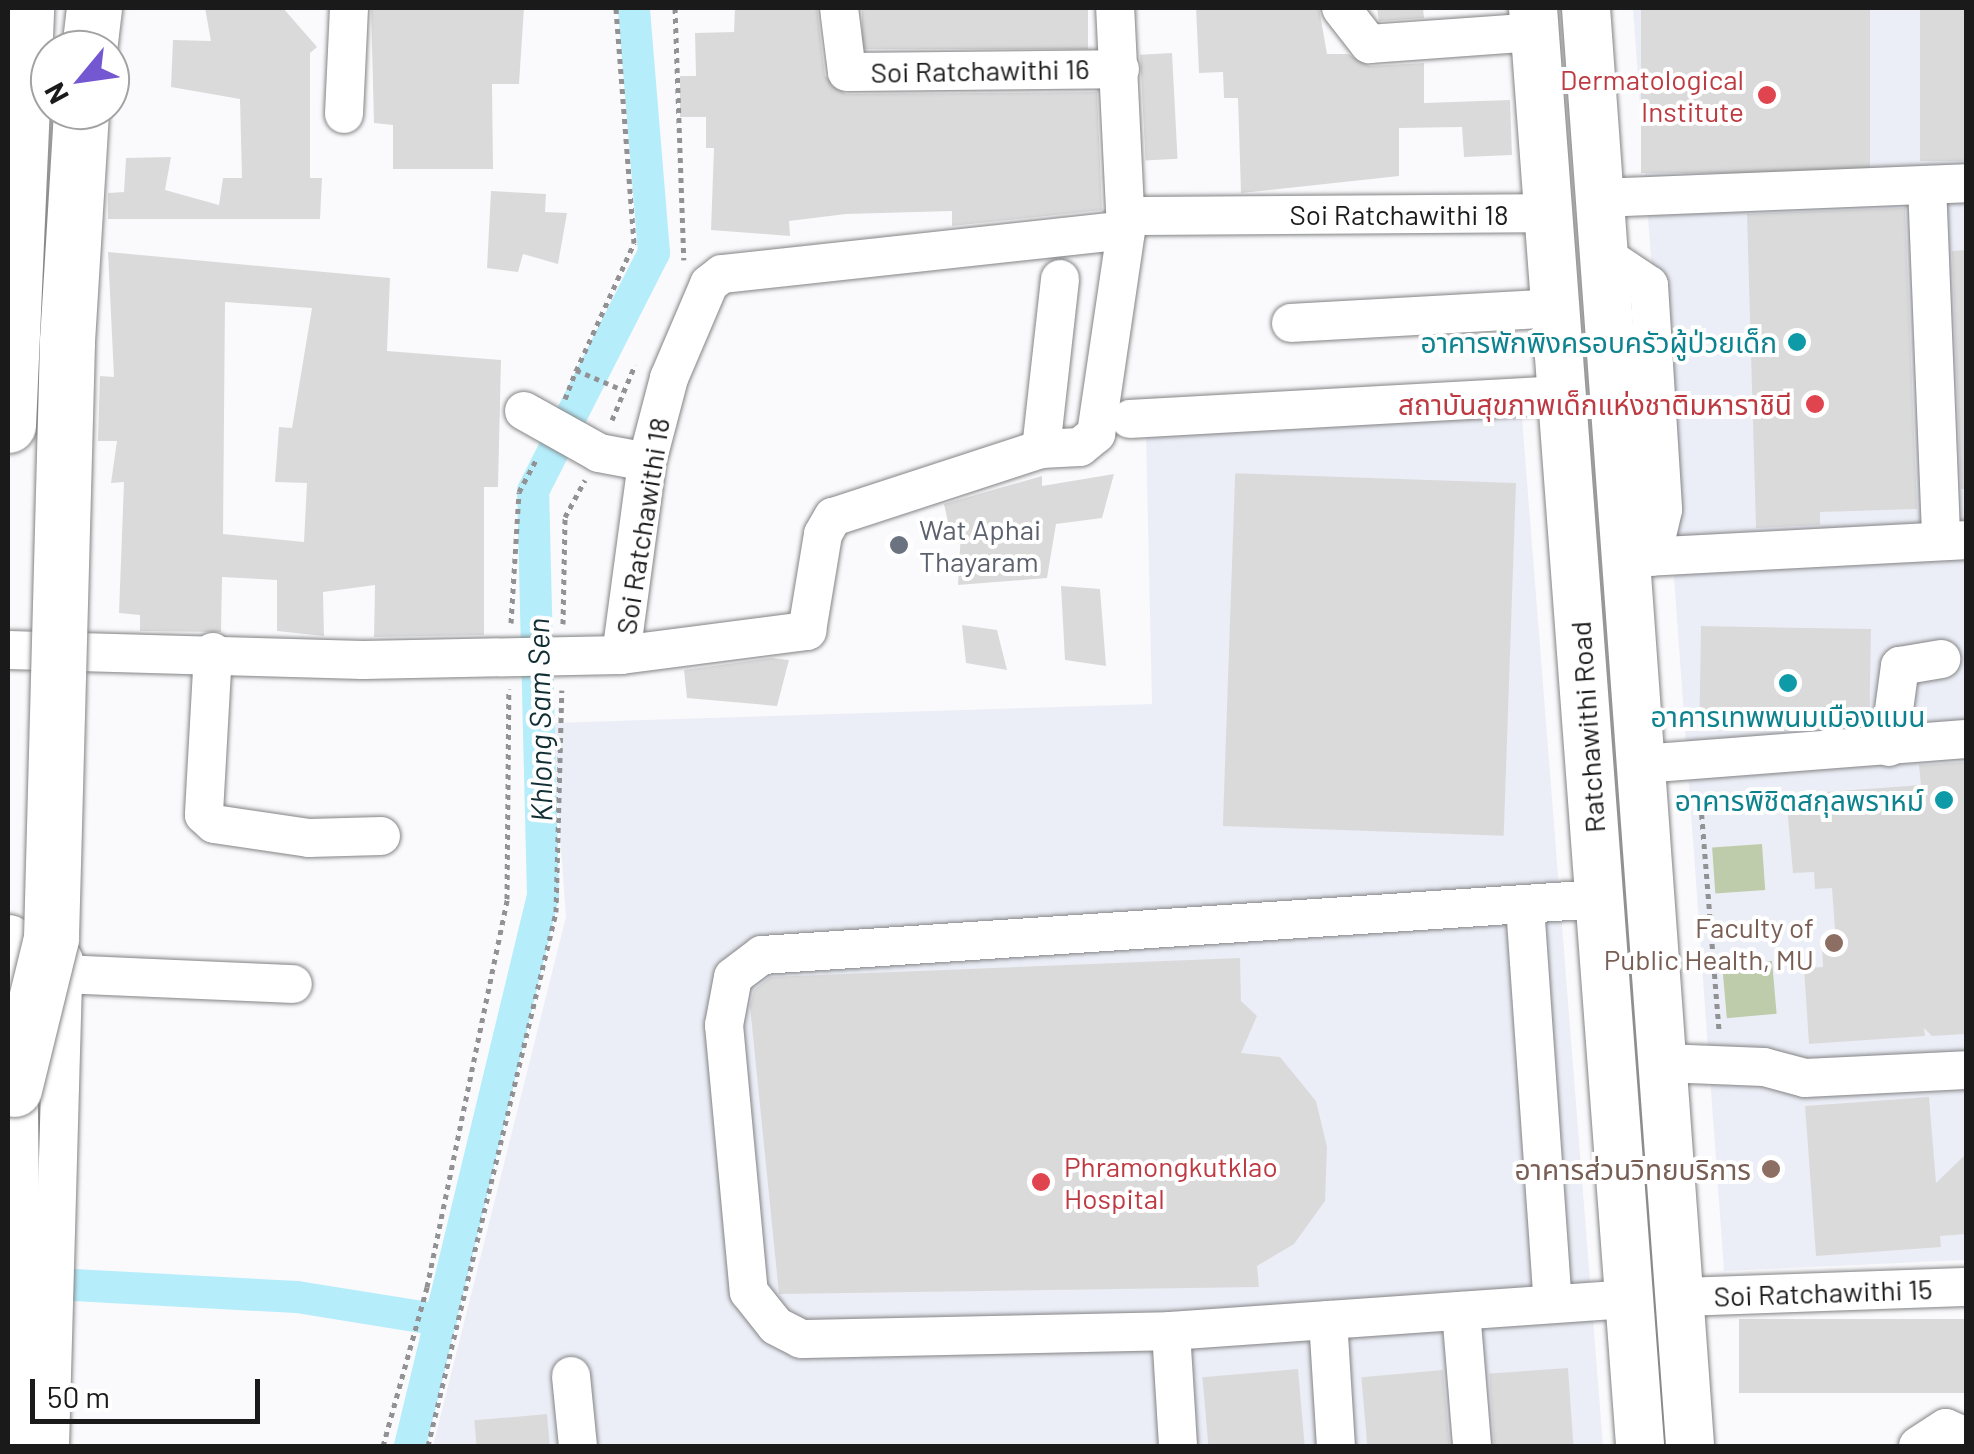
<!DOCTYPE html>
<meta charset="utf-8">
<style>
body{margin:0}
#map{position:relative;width:1974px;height:1454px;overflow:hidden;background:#fafafc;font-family:Barlow,"Noto Sans Thai",sans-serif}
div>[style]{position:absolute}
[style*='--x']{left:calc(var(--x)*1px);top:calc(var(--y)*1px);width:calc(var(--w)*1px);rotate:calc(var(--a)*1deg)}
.built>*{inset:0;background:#eceef7}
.green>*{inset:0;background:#bfccab;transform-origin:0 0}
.canal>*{height:32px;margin:-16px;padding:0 16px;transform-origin:16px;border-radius:16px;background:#b5edfb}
.building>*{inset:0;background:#dbdadb;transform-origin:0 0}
.path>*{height:5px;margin-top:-2.5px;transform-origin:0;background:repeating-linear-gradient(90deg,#929294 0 5px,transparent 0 10px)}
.roads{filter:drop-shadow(0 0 2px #838485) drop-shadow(0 0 2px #838485)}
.minor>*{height:38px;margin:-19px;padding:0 19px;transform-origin:19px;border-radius:19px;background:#fff}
.major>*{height:48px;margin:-24px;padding:0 24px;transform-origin:24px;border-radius:24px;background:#fff}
.highway>*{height:55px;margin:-27.5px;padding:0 27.5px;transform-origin:27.5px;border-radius:27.5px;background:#fff}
.path-bridge>*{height:5px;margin-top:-2.5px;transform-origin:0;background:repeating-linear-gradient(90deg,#929294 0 5px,transparent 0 10px)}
.bridges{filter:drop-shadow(0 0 2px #838485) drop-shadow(0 0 2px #838485)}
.highway-bridge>*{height:55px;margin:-27.5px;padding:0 27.5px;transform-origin:27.5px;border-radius:27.5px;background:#fff}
.dots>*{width:28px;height:28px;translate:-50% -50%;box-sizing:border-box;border:5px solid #fff;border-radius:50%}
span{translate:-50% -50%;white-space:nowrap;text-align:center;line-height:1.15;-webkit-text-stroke:8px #fff;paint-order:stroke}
.street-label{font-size:28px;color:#1a1a1a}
.health-label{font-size:28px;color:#be3a42}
.right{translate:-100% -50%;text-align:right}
.left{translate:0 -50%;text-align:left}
.culture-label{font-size:28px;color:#0d838f}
.worship-label{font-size:28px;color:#5b616d}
.education-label{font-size:28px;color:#785e54}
.water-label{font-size:30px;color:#112e34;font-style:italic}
.frame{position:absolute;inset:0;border:10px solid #1a1a1a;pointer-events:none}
.north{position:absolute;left:30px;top:30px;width:100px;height:100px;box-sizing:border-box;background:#fff;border:2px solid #a3a3a3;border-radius:50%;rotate:241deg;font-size:28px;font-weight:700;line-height:40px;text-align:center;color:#1a1a1a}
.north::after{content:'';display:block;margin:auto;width:35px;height:45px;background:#7358d2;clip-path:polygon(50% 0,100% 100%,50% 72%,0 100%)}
.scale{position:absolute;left:30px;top:1379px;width:230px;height:45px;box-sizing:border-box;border:5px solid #1a1a1a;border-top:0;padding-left:12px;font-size:30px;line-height:35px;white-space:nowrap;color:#1a1a1a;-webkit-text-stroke:8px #fff;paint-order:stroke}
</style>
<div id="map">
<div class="built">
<div style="clip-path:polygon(1633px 8px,1966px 8px,1966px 1260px,1724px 1271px)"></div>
<div style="clip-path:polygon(1521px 405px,1603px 1446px,433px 1446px,566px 917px,552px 723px,1152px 704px,1146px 434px)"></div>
</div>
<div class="green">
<div style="left:1762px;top:844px;width:46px;height:50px;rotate:86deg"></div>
<div style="left:1772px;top:961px;width:53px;height:50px;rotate:85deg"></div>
</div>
<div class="canal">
<div style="--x:74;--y:1285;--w:223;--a:3.1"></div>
<div style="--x:297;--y:1297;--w:146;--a:9.1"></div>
<div style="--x:410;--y:1446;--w:566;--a:-76.41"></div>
<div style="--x:543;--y:896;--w:405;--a:-91.4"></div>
<div style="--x:533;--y:491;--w:267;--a:-63.1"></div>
<div style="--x:654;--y:253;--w:246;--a:-94.7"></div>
</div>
<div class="building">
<div style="clip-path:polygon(205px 8px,283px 8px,317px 47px,310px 53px,310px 178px,322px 178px,320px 219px,108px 219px,108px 193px,124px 192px,126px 158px,171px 157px,165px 190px,219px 205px,223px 178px,242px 178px,240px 99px,171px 87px,173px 40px,211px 41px)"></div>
<div style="clip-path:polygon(371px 8px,524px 8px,519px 84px,492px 84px,493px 169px,393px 169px,393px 125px,374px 123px)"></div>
<div style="clip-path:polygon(735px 8px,817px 8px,825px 76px,846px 94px,1097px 92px,1102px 210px,952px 226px,952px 211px,846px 214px,789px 221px,790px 236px,711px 230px,714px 148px,706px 148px,706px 117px,680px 117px,680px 76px,696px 76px,695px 33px,734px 32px)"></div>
<div style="left:862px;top:8px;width:226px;height:41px"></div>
<div style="clip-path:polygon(1196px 8px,1319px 8px,1327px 54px,1348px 54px,1370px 66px,1424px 63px,1424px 103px,1510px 100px,1512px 155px,1464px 157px,1462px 127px,1399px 128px,1399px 176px,1241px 193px,1238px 98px,1224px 98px,1223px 72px,1199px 73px)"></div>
<div style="clip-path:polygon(1377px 8px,1423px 8px,1424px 18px,1379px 21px)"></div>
<div style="left:1641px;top:8px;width:229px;height:165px"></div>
<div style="left:1966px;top:10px;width:151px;height:46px;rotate:90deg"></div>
<div style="left:1172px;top:53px;width:106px;height:32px;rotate:87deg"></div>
<div style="clip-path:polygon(491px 191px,546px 194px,545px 212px,567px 213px,558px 264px,523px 254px,518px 272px,487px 268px)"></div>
<div style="clip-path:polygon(1905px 208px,1917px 509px,1820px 512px,1820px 525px,1756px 528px,1747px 214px)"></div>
<div style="clip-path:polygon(1966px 250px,1966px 489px,1961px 489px,1952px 251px)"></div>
<div style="clip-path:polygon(evenodd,108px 252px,390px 278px,387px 351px,501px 360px,498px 487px,484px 487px,484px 635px,374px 637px,375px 585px,323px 592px,324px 636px,277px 631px,277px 580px,222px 577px,221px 632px,140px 631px,140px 615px,119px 613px,124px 482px,111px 483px,117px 441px,98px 441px,100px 376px,114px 377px,108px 252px,225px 302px,312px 308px,292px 428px,279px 427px,275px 482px,307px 483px,304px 542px,223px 534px,225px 302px)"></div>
<div style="clip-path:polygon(1114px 474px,1102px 518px,1056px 524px,1047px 578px,958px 585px,961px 531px,950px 531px,944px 504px,1042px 476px,1042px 486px)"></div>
<div style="left:1516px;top:483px;width:353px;height:281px;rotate:92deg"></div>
<div style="clip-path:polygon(1061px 586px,1100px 589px,1106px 666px,1065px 660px)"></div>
<div style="clip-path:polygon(962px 625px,997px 630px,1007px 670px,966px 663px)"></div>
<div style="left:1871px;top:629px;width:95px;height:170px;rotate:91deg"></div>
<div style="clip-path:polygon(772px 658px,789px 660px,777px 706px,687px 698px,684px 670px)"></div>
<div style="clip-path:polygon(1966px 762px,1966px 1034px,1932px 1036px,1924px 1028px,1925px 1036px,1809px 1044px,1804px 968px,1823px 967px,1822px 945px,1836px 944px,1832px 888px,1815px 889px,1814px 872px,1793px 873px,1786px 795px,1921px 785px,1919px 765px)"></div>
<div style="clip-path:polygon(1240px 958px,1241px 1001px,1257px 1016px,1241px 1053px,1280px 1057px,1316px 1101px,1327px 1147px,1325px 1201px,1294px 1244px,1257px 1266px,1259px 1287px,779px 1294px,750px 1006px,754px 990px,770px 977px)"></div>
<div style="clip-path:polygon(1929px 1097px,1936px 1183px,1966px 1154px,1966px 1234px,1940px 1236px,1941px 1247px,1816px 1256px,1805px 1106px)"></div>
<div style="left:1966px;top:1319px;width:74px;height:227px;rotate:90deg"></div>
<div style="left:1568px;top:1368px;width:78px;height:79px;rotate:86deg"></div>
<div style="left:1298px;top:1369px;width:77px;height:96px;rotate:85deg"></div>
<div style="left:1443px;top:1370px;width:76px;height:82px;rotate:85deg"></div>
<div style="left:547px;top:1414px;width:32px;height:73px;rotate:85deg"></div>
</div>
<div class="path">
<div style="--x:675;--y:8;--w:252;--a:88"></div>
<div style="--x:576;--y:371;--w:141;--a:-65.6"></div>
<div style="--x:634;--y:243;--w:236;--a:-94.4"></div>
<div style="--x:565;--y:399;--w:31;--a:-69"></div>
<div style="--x:612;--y:420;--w:60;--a:-67.3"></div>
<div style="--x:511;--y:623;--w:131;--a:-86.5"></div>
<div style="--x:519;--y:492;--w:38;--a:-62"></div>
<div style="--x:563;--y:624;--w:107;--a:-88.9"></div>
<div style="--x:565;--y:517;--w:42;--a:-61.6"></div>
<div style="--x:1700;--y:794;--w:239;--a:85.4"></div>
<div style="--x:383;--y:1446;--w:165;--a:-74.5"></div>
<div style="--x:427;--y:1287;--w:396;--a:-78.3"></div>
<div style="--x:507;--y:899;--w:210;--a:-89.5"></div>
<div style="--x:428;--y:1446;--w:549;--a:-76.52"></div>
<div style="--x:556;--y:912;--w:222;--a:-88.5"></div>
</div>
<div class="roads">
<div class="minor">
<div style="--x:839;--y:8;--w:64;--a:82.9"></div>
<div style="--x:847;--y:72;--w:273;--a:-0.6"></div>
<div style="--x:1341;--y:8;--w:46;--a:52.1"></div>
<div style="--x:1369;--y:44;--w:166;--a:-4.1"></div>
<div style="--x:344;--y:114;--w:106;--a:-87.3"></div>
<div style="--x:1927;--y:185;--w:356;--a:87.7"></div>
<div style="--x:1600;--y:198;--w:366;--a:-2.3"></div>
<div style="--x:1126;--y:216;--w:425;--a:-0.4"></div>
<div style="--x:1604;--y:255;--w:54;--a:33.7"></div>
<div style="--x:1649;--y:285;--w:225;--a:86.4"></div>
<div style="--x:1663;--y:510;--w:48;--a:103.2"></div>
<div style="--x:1291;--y:323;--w:267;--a:-3.2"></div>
<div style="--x:524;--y:411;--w:86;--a:29.2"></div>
<div style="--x:599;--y:453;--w:49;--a:10.6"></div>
<div style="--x:1130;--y:419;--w:436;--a:-3.2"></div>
<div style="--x:1041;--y:449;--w:171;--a:-83.6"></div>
<div style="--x:1626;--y:558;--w:338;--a:-3"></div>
<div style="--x:8;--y:650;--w:355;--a:1.6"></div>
<div style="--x:363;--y:660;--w:258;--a:-1.1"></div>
<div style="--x:621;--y:655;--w:188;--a:-7.4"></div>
<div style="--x:807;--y:631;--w:98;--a:-80.6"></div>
<div style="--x:823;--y:534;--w:20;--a:-60"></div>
<div style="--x:833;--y:517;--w:219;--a:-18.1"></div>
<div style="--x:1041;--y:449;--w:39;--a:-3"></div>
<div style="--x:1080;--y:447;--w:21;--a:-39"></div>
<div style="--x:1096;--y:434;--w:206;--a:-81.6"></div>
<div style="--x:1126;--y:230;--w:222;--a:-92.8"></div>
<div style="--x:213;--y:652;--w:163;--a:93.2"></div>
<div style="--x:204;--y:815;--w:13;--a:42"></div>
<div style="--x:214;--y:824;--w:96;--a:8.4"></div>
<div style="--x:309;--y:838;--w:72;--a:-1.6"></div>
<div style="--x:621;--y:655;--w:195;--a:-82.3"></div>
<div style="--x:647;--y:462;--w:87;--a:-75.3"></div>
<div style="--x:669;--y:378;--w:102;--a:-66.9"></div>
<div style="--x:709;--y:284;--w:16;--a:-38"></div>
<div style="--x:722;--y:274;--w:406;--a:-6.2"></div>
<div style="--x:1889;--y:747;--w:82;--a:-82.3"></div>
<div style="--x:1900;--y:666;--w:42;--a:-9.7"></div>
<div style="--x:1641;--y:764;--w:326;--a:-4.4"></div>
<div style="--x:1599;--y:899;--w:839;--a:176.17"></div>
<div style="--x:762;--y:955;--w:36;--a:143"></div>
<div style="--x:733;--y:977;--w:49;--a:100.6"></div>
<div style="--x:724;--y:1025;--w:268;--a:84.7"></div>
<div style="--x:749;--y:1292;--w:43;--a:51.5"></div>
<div style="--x:776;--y:1326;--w:28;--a:27"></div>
<div style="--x:801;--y:1339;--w:370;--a:-1.2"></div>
<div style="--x:1171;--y:1331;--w:460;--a:-4"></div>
<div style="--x:1525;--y:906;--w:397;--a:86"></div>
<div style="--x:63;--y:974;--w:230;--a:2.5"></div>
<div style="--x:1663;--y:1063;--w:101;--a:2.3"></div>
<div style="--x:1764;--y:1067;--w:42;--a:15"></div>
<div style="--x:1805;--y:1078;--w:161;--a:-2.8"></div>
<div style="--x:1680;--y:1297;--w:286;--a:-2"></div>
<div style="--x:1461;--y:1311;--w:135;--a:85.3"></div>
<div style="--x:1328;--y:1320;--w:126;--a:86.4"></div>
<div style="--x:1171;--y:1331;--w:115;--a:86.5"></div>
<div style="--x:571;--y:1376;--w:70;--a:84.3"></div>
<div style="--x:50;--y:1446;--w:487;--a:-88.4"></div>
<div style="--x:1918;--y:1446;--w:33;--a:-33"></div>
<div style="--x:1946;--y:1428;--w:22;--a:24"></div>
</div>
<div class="major">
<div style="--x:1533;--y:8;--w:1442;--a:85.74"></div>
<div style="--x:1586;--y:8;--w:1442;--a:85.86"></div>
</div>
<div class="highway">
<div style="--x:89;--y:50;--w:42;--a:-83.2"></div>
<div style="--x:8;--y:942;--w:504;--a:89.32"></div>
</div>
</div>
<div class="path-bridge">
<div style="--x:576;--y:370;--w:51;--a:23.1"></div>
</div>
<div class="bridges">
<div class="highway-bridge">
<div style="--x:8;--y:425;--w:417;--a:-87.5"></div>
<div style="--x:14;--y:1089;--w:155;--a:-76.2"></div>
<div style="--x:51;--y:938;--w:597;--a:-88.46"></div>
<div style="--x:67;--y:341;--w:231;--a:-86.5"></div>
</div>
</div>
<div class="dots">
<div style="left:1767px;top:95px;background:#e0444e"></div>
<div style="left:1797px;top:342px;background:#0f9aa8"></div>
<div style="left:1815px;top:404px;background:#e0444e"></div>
<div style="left:899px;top:545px;background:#6b7280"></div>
<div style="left:1788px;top:683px;background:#0f9aa8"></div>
<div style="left:1944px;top:800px;background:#0f9aa8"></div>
<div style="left:1834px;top:943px;background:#8d6e63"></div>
<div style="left:1771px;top:1169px;background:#8d6e63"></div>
<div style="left:1041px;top:1182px;background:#e0444e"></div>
</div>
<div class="street-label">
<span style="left:980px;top:70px;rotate:-1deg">Soi Ratchawithi 16</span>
<span style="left:1399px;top:214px">Soi Ratchawithi 18</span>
<span style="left:642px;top:526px;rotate:-81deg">Soi Ratchawithi 18</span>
<span style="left:1587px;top:727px;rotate:-94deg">Ratchawithi Road</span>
<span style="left:1823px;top:1292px;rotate:-2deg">Soi Ratchawithi 15</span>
</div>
<div class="health-label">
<span class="right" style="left:1744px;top:95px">Dermatological<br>Institute</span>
<span class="right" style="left:1792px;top:404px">สถาบันสุขภาพเด็กแห่งชาติมหาราชินี</span>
<span class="left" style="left:1064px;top:1182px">Phramongkutklao<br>Hospital</span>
</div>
<div class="culture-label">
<span class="right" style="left:1777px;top:342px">อาคารพักพิงครอบครัวผู้ป่วยเด็ก</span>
<span style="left:1788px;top:716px">อาคารเทพพนมเมืองแมน</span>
<span class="right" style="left:1924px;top:800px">อาคารพิชิตสกุลพราหม์</span>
</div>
<div class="worship-label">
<span class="left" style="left:919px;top:545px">Wat Aphai<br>Thayaram</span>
</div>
<div class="education-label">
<span class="right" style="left:1814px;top:943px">Faculty of<br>Public Health, MU</span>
<span class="right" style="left:1751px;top:1169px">อาคารส่วนวิทยบริการ</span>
</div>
<div class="water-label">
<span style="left:539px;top:720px;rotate:-91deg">Khlong Sam Sen</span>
</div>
<div class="frame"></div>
<div class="north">N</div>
<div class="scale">50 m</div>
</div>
